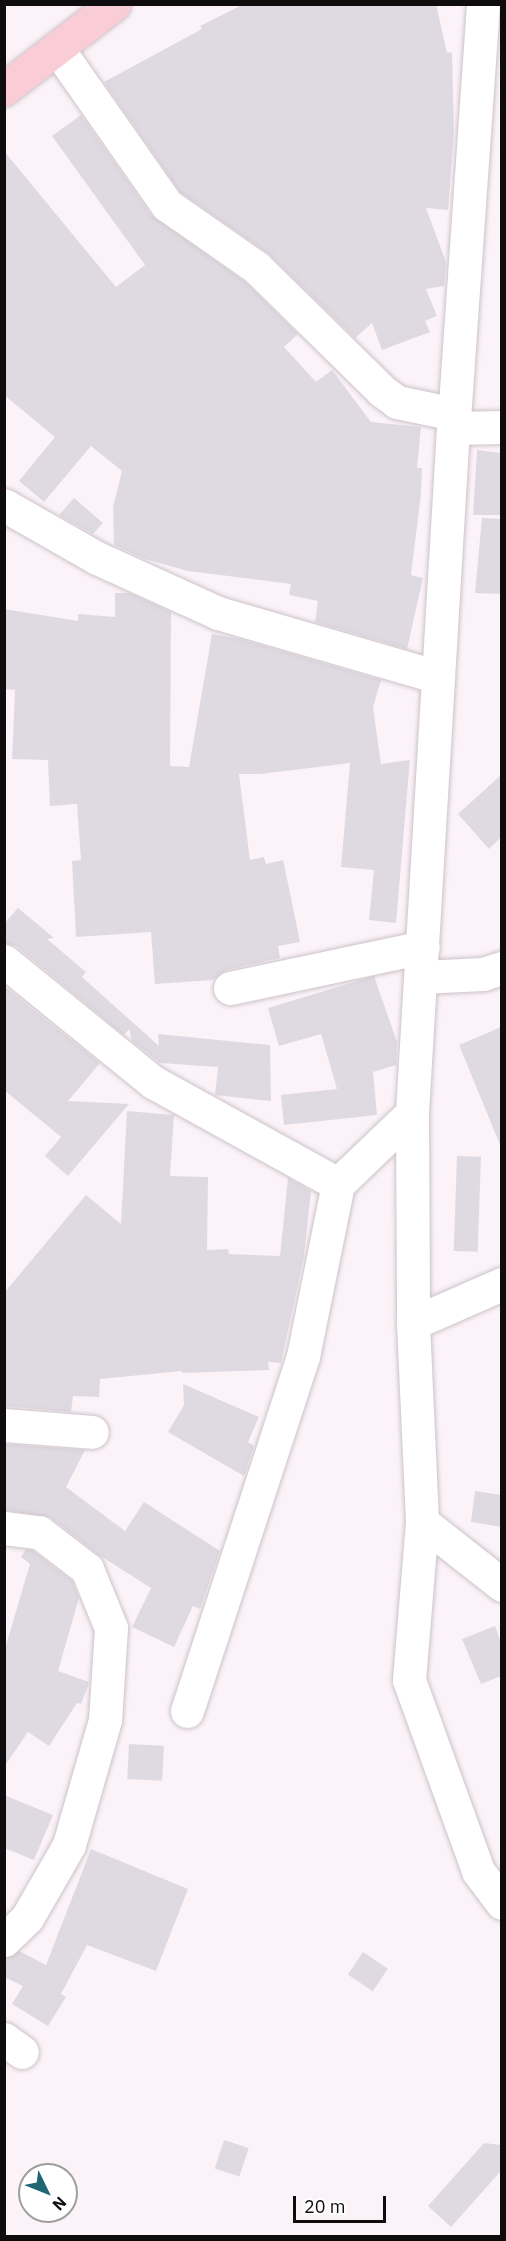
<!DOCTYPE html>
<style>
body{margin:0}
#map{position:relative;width:506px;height:2241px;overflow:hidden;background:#fcf3f9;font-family:"IBM Plex Sans",sans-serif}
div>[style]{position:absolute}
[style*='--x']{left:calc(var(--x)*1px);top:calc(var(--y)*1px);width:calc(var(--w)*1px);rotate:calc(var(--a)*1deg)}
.building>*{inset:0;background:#dfdae2;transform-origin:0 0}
.roads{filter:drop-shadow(0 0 2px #ccc3c8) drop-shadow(0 0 2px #ccc3c8)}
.minor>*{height:33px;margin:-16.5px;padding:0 16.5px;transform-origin:16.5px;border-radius:16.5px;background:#fff}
.major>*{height:33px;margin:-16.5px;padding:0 16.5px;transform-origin:16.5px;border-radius:16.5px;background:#facdd6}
span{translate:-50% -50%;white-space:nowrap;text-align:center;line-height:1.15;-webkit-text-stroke:4.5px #fff;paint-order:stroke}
.frame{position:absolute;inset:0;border:6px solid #0f0c0e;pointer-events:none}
.north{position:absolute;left:18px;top:2163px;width:60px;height:60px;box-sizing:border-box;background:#fff;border:2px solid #9f9e9f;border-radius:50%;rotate:133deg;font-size:16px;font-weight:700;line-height:24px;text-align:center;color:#0f0c0e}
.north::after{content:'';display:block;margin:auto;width:21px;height:27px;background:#1f6675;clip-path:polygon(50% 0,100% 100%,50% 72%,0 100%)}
.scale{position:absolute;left:293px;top:2196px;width:93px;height:27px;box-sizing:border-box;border:3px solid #0f0c0e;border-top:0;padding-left:8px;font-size:18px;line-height:21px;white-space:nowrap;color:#0f0c0e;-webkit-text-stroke:4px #fff;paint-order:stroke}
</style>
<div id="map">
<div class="building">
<div style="clip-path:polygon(244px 4px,436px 4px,447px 53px,452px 52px,454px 132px,448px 210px,426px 208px,446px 262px,444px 286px,426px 289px,437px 316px,425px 321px,430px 332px,382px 350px,372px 323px,355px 338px,269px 254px,180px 192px,104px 82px,202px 29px,200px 26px)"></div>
<div style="clip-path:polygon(81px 115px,152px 216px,244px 281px,298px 334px,284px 347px,316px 382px,332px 370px,371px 422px,421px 427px,417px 468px,422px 468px,421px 494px,411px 575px,423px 578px,407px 649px,315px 622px,318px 601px,289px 595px,291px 584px,188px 571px,145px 559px,114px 545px,113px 507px,122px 471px,91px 446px,44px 502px,19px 481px,55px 437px,4px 395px,4px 151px,116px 287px,145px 265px,52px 136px)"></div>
<div style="clip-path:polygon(477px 450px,501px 453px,501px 515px,473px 515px)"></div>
<div style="clip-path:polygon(74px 498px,103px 523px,93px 534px,59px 515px)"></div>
<div style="clip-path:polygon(482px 518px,501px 519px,501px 594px,475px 593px)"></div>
<div style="clip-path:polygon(115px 593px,129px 593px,171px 612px,170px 766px,189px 767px,212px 634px,240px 639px,381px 680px,373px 707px,381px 764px,410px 760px,396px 923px,369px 920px,374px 870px,341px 867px,350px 763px,261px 774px,239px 774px,250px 860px,264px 857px,266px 864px,283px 860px,290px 893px,300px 942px,278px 946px,280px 958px,226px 970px,213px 980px,155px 984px,151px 932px,76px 937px,72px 861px,81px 860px,77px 804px,50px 806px,48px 760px,12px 759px,15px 690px,4px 689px,4px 609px,78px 621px,78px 614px,115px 617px)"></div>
<div style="clip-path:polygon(501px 775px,501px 837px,489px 849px,458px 814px)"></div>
<div style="clip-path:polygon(18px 908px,54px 938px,47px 939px,86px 972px,82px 977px,159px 1046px,158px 1034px,270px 1045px,271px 1101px,215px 1095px,218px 1067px,160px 1063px,132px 1041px,129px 1029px,124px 1035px,16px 946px,4px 943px,4px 924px)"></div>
<div style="clip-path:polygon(374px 976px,397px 1042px,396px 1065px,373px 1072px,377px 1115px,284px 1125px,281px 1095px,337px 1089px,321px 1034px,279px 1046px,268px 1008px)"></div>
<div style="clip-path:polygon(4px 986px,100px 1063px,68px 1101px,129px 1104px,68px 1176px,45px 1156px,61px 1137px,4px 1090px)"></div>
<div style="clip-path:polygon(501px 1027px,501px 1147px,459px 1045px)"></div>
<div style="clip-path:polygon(127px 1111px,174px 1115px,170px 1176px,208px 1177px,207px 1250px,228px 1249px,229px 1254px,280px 1256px,288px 1178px,311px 1191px,304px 1256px,281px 1363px,268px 1362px,269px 1370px,182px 1373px,182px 1371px,100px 1379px,99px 1397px,73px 1396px,71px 1412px,4px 1406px,4px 1293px,86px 1195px,121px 1224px)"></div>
<div style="left:457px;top:1156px;width:24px;height:95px;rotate:2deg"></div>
<div style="clip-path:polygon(183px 1384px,259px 1417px,248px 1442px,254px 1446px,244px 1476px,168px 1432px,184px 1405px)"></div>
<div style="clip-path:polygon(4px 1444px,85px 1450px,66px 1487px,125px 1531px,144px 1502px,220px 1551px,200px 1609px,193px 1606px,174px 1647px,132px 1627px,151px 1588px,99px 1555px,50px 1517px,4px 1510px)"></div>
<div style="clip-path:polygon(475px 1491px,501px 1495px,501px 1527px,471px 1522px)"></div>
<div style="clip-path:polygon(26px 1549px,32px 1550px,72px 1581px,79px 1598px,58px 1671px,89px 1682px,88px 1686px,81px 1704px,77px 1703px,49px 1746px,28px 1732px,4px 1767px,4px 1652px,30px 1564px,21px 1557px)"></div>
<div style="clip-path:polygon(495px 1626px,501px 1642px,501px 1676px,481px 1684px,462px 1639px)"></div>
<div style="left:129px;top:1744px;width:35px;height:35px;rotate:3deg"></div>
<div style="clip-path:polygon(4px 1795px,53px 1815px,34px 1860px,4px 1848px)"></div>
<div style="clip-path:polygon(91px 1849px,188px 1889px,156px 1971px,87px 1945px,61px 1994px,66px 1997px,48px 2026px,12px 2004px,23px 1986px,4px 1977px,4px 1958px,19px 1951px,46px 1965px)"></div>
<div style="left:363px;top:1952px;width:30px;height:27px;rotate:34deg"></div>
<div style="left:224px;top:2140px;width:26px;height:30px;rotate:18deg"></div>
<div style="clip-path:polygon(484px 2143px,501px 2145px,500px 2172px,451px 2227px,428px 2206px)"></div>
</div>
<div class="roads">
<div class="minor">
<div style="--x:483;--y:4;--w:425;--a:94"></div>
<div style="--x:453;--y:428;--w:686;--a:93.43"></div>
<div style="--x:412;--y:1113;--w:210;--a:89.7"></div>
<div style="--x:413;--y:1323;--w:199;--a:87.4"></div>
<div style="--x:422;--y:1522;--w:159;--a:94.7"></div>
<div style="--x:409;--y:1680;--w:203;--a:70.1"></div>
<div style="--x:478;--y:1871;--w:40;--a:53"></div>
<div style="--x:57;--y:48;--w:192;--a:55"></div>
<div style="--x:167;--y:205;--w:108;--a:34.9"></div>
<div style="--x:256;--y:267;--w:177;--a:44.5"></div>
<div style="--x:382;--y:391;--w:19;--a:36"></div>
<div style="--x:397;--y:402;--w:58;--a:11.9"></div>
<div style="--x:453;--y:428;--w:49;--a:-1.2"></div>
<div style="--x:4;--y:505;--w:107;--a:29.7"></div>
<div style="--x:97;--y:558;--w:133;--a:24.4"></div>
<div style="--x:218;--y:613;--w:229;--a:16.2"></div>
<div style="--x:4;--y:961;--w:192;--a:39.1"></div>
<div style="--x:153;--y:1082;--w:211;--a:28.9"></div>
<div style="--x:338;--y:1184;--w:103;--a:-43.8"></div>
<div style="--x:421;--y:977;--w:62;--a:-2.8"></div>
<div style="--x:483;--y:974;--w:20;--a:-18"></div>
<div style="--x:230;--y:988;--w:197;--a:-12"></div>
<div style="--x:413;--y:1323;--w:97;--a:-23.7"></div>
<div style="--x:4;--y:1425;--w:88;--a:4.5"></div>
<div style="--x:422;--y:1522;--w:102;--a:38.2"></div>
<div style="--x:4;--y:1528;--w:35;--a:7"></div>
<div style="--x:39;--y:1532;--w:61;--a:37.6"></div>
<div style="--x:87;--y:1569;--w:64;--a:67.9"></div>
<div style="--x:111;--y:1628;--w:92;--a:93.7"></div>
<div style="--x:105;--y:1720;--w:130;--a:106.1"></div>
<div style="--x:69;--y:1845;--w:84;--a:119.9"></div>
<div style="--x:27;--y:1918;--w:32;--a:136"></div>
<div style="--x:187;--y:1711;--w:373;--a:-71.9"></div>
<div style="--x:303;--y:1356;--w:176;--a:-78.5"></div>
<div style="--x:4;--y:2039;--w:22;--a:36"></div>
</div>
<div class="major">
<div style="--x:4;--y:89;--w:139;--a:-37.7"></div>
</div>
</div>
<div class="frame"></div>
<div class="north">N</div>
<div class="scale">20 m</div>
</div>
